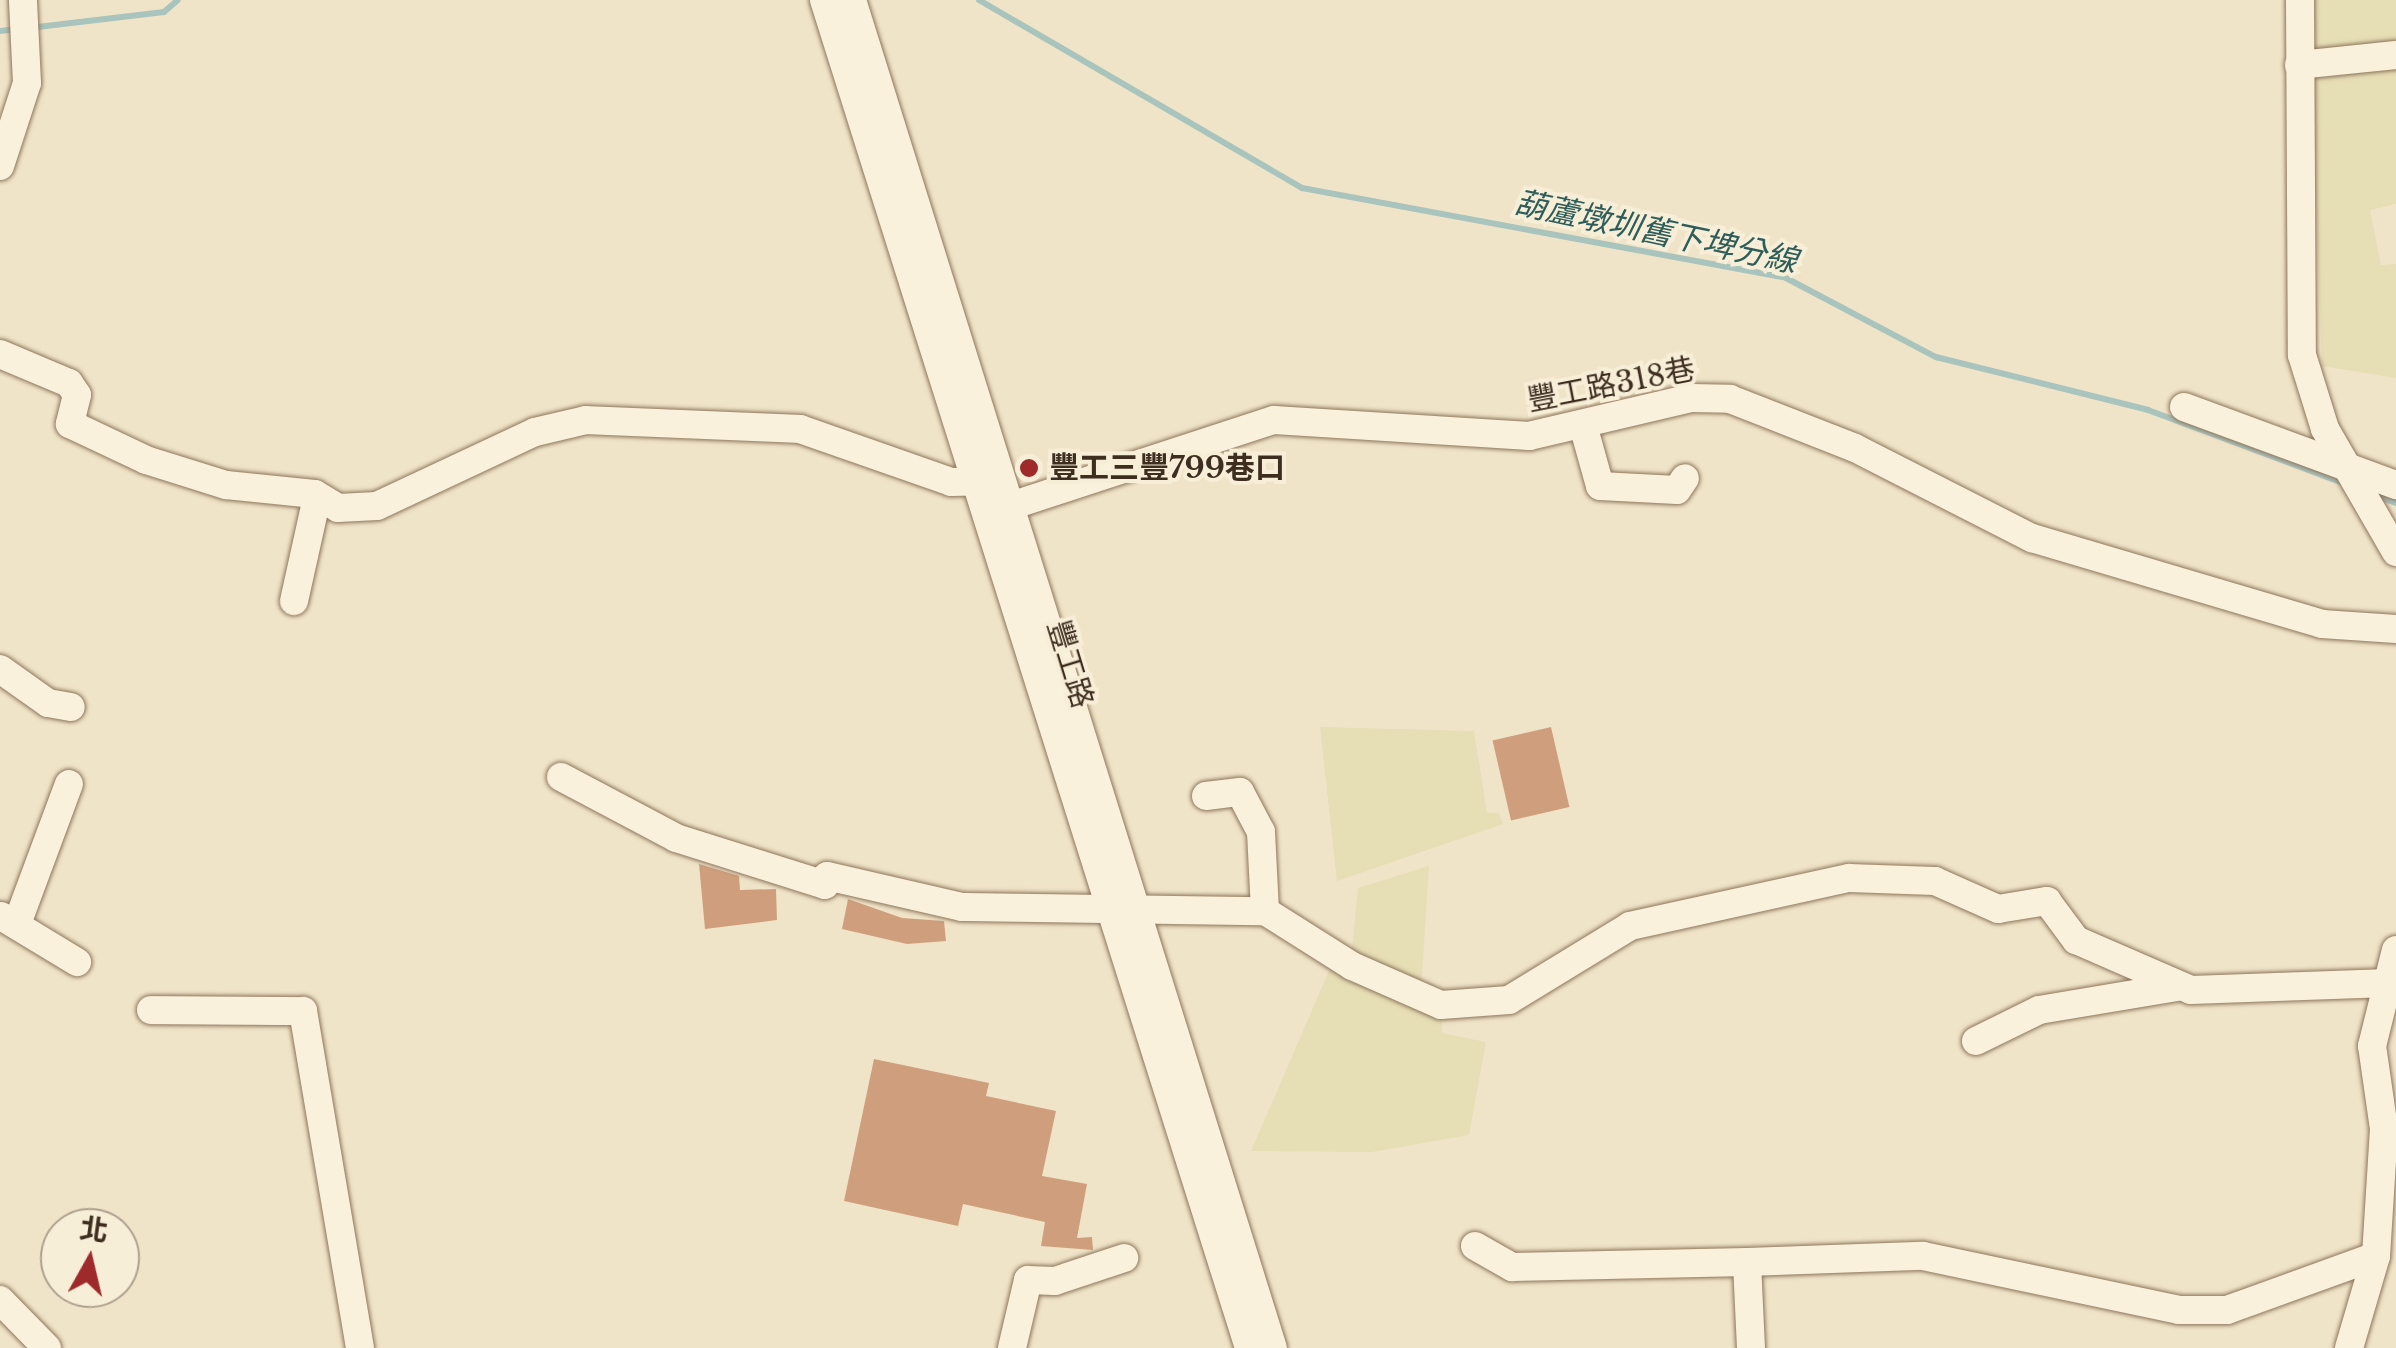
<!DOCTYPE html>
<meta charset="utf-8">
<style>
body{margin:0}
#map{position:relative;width:2396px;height:1348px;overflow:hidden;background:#f0e4c8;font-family:"Libre Baskerville","Noto Sans TC",serif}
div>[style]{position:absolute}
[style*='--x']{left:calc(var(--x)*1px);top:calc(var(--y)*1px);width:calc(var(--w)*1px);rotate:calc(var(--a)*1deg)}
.farmland>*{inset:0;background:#e6deb5}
.stream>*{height:6px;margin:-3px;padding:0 3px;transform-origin:3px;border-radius:3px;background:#a9c4bc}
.building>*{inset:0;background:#cf9f7d;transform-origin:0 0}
.roads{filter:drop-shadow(0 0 2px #8d765c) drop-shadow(0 0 2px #8d765c)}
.minor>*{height:28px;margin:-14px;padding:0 14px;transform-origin:14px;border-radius:14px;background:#faf1dc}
.dots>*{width:28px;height:28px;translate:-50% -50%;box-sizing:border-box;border:5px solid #f7eed8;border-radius:50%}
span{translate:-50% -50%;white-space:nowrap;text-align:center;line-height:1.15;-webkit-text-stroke:8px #f7eed8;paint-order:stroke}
.street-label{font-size:30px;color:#3d2e20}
.poi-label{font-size:30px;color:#3d2e20;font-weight:700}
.left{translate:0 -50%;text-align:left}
.water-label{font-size:32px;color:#2f5d5a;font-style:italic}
.north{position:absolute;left:40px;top:1208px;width:100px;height:100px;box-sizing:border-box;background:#f7eed8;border:2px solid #ada18e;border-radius:50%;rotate:8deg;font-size:28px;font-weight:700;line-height:40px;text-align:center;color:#3d2e20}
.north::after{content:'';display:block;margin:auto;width:35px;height:45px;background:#9e2a2b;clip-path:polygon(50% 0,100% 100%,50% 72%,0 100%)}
</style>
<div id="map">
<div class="farmland">
<div style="clip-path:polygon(2309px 0,2396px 0,2396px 204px,2370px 210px,2381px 265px,2396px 264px,2396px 378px,2322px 366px)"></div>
<div style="clip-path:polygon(1320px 727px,1474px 731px,1487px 813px,1499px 813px,1503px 824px,1337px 881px)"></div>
<div style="clip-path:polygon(1429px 866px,1421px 991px,1351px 959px,1358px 888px)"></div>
<div style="clip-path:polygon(1332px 964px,1442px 1012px,1442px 1033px,1486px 1042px,1469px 1135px,1372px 1152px,1251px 1151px)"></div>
</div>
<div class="stream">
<div style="--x:979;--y:0;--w:374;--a:30.2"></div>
<div style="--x:1302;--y:188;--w:492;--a:10.5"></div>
<div style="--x:1786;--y:278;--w:170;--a:27.8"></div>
<div style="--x:1936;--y:357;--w:219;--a:14"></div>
<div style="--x:2148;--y:410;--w:208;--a:20.5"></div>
<div style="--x:29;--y:28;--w:136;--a:-6.8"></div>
<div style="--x:164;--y:12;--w:18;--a:-41"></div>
<div style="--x:0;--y:31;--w:17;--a:-7"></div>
<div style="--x:2374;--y:495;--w:23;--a:20"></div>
</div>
<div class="building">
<div style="left:1551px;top:727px;width:82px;height:60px;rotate:77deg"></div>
<div style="clip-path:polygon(699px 864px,739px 876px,740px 890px,776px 889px,777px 920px,705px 929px)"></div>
<div style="clip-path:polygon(848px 899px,902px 918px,944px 921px,946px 941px,907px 944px,842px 929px)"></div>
<div style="clip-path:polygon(874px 1059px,989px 1083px,986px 1096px,1056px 1111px,1042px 1176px,1087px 1184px,1077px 1238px,1092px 1237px,1093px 1250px,1041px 1246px,1045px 1222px,963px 1204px,958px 1226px,844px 1201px)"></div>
</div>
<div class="roads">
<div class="minor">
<div style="--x:824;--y:0;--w:1413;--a:72.5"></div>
<div style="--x:852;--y:0;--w:1412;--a:72.66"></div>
<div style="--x:2300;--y:0;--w:355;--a:89.7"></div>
<div style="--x:2302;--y:355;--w:77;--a:72.7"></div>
<div style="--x:2325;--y:429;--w:142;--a:60"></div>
<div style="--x:2299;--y:65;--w:98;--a:-5.9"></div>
<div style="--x:0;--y:166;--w:87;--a:-72"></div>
<div style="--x:27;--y:83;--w:83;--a:-92.8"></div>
<div style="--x:0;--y:354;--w:75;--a:22.8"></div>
<div style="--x:69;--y:383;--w:14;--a:56"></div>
<div style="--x:77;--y:395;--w:30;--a:104"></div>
<div style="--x:70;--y:424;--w:84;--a:25.3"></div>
<div style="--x:146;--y:460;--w:84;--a:17.4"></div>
<div style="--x:226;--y:485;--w:89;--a:5.8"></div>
<div style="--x:315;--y:494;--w:27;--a:31"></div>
<div style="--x:338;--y:508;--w:39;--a:-3"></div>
<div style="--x:377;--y:506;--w:174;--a:-25.1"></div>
<div style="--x:535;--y:432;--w:52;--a:-13.2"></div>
<div style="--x:586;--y:420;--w:214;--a:2.4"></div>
<div style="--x:800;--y:429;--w:160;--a:19.3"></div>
<div style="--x:951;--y:482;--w:43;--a:-1.3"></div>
<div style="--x:2184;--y:407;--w:226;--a:20.2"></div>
<div style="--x:1583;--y:425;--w:63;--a:74.4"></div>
<div style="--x:1600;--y:486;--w:77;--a:3"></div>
<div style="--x:1677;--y:490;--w:14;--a:-56"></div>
<div style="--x:989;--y:513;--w:300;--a:-18.1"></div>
<div style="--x:1274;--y:420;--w:256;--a:3.6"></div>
<div style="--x:1529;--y:436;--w:166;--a:-13.2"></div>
<div style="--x:1691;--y:398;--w:39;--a:1"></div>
<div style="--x:1730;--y:399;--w:134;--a:21.4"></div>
<div style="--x:1855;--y:448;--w:199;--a:27"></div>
<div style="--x:2032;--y:538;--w:302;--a:16.5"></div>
<div style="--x:2322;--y:624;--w:74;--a:3.9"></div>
<div style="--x:294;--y:601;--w:101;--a:-77.5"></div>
<div style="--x:0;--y:669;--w:59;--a:35.3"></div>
<div style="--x:48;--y:703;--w:23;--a:10"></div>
<div style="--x:561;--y:777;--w:130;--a:27.9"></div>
<div style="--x:676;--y:838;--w:156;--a:17.5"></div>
<div style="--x:825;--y:885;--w:9;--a:-77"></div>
<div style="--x:827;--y:876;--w:139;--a:12.9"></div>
<div style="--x:962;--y:907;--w:303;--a:0.8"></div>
<div style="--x:1265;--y:911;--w:103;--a:32.3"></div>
<div style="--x:1352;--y:966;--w:97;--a:23.7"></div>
<div style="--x:1441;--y:1005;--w:68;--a:-4.2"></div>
<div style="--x:1509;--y:1000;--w:142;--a:-31.4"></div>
<div style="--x:1630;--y:926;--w:224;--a:-12.4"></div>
<div style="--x:1849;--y:878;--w:86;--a:2"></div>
<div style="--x:1935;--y:881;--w:69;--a:24"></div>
<div style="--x:1998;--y:909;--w:50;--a:-9.3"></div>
<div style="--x:2047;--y:901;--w:49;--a:53.4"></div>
<div style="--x:2076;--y:940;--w:125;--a:23.5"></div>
<div style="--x:2191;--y:990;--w:205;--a:-2"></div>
<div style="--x:1206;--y:796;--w:34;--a:-7"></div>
<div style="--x:1240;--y:792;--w:45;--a:62.3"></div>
<div style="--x:1261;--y:832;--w:79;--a:87.1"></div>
<div style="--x:1;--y:916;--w:89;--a:31.2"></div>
<div style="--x:18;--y:921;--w:146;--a:-69.6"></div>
<div style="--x:151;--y:1010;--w:152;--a:0.4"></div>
<div style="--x:303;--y:1011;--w:342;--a:80.4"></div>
<div style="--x:1976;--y:1041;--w:70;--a:-26.2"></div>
<div style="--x:2039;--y:1010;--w:140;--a:-9.5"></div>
<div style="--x:1475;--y:1246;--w:43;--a:29.6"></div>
<div style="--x:1512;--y:1267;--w:235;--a:-1.2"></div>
<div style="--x:0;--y:1300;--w:67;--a:45.6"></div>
<div style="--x:1012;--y:1348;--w:70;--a:-76.8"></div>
<div style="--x:1028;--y:1280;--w:27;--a:2"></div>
<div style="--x:1055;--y:1281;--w:73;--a:-18.4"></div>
<div style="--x:1751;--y:1348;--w:86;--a:-92.7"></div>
<div style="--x:1747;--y:1262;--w:176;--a:-2"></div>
<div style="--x:1923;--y:1256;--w:262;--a:11.9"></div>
<div style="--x:2179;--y:1310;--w:48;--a:0"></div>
<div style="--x:2227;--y:1310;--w:158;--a:-19.9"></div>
<div style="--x:2349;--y:1348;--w:96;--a:-73.6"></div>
<div style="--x:2376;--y:1256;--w:127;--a:-86.4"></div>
<div style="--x:2384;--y:1129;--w:84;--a:-98.2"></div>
<div style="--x:2372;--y:1046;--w:99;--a:-76"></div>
</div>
</div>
<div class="dots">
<div style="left:1029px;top:468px;background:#9e2a2b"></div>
</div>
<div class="street-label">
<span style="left:1611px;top:385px;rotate:-11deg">豐工路318巷</span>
<span style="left:1070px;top:664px;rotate:73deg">豐工路</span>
</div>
<div class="poi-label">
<span class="left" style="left:1049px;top:468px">豐工三豐799巷口</span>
</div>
<div class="water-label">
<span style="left:1656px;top:232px;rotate:12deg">葫蘆墩圳舊下埤分線</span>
</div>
<div class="north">北</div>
</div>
